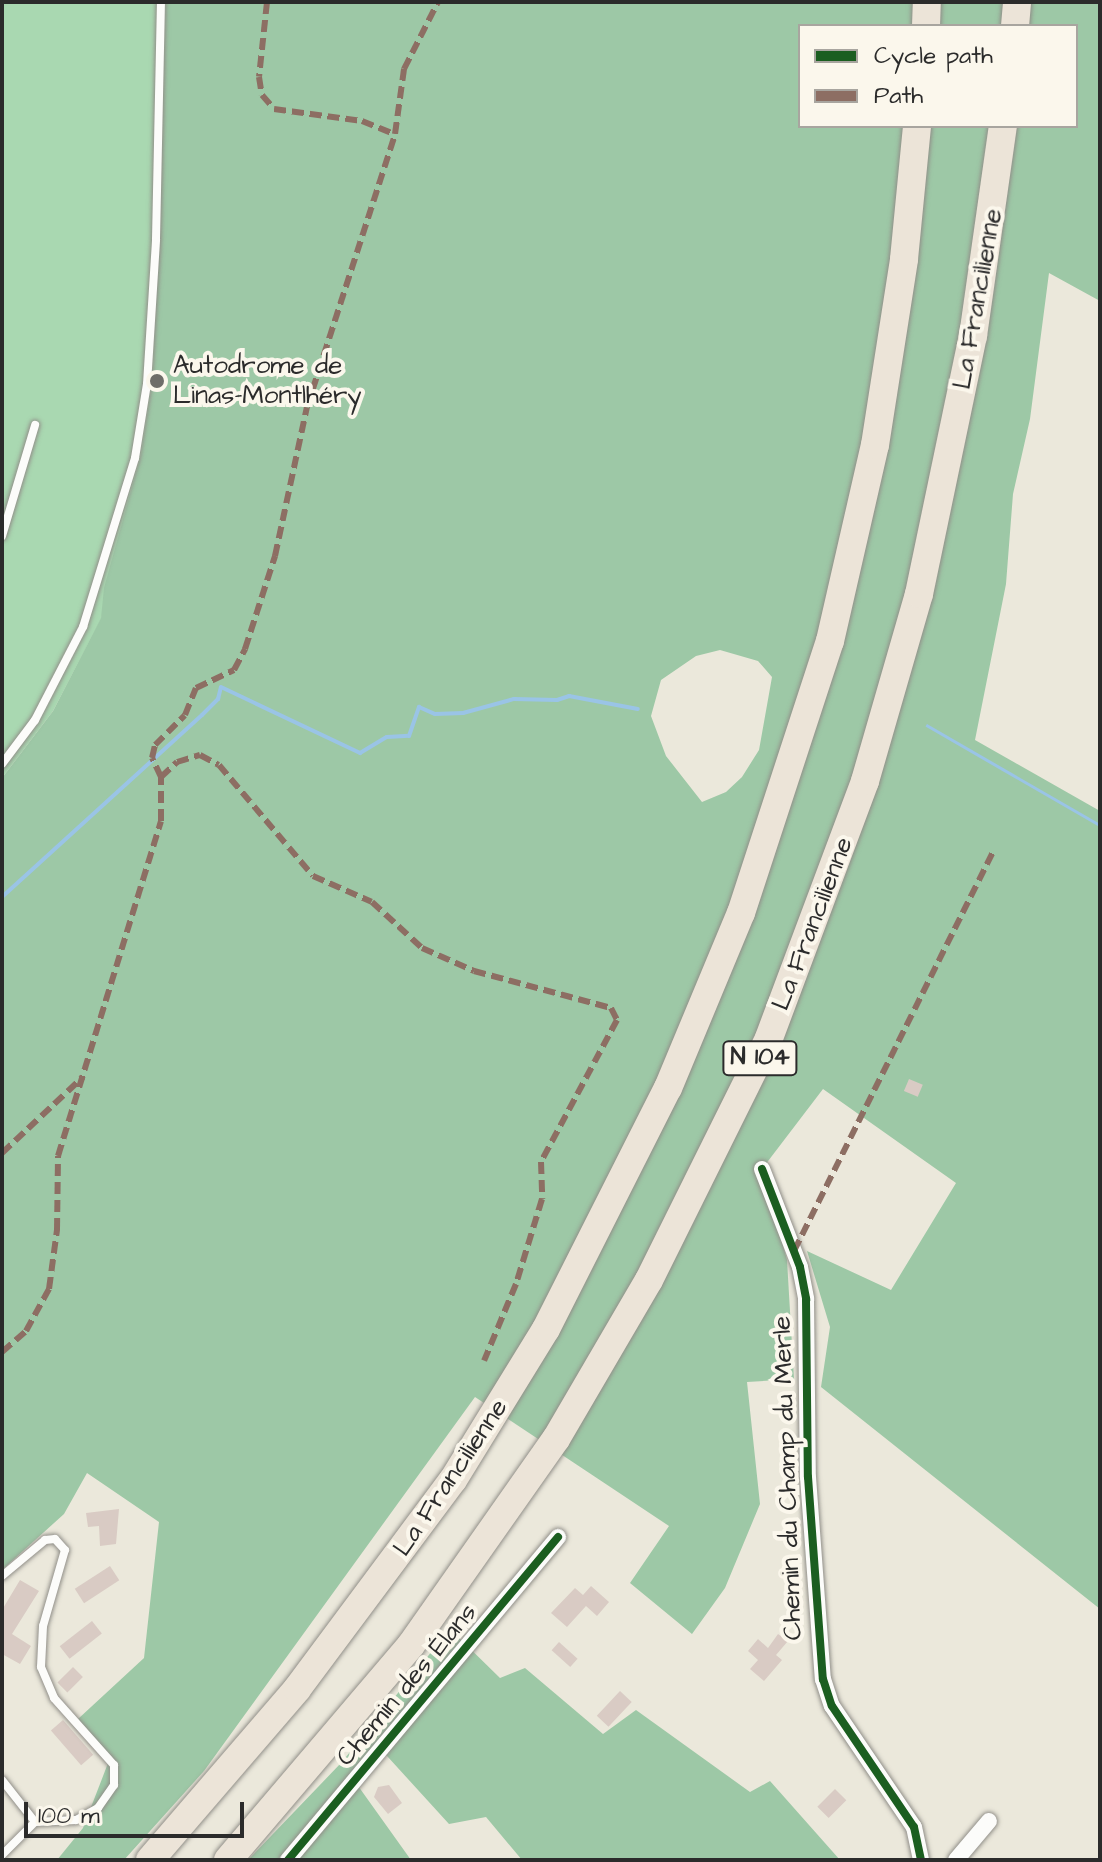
<!DOCTYPE html>
<meta charset="utf-8">
<style>
body{margin:0}
#map{position:relative;width:1102px;height:1862px;overflow:hidden;background:#ebe8db;font-family:"Architects Daughter",sans-serif}
div>[style]{position:absolute}
[style*='--x']{left:calc(var(--x)*1px);top:calc(var(--y)*1px);width:calc(var(--w)*1px);rotate:calc(var(--a)*1deg)}
.green>*{inset:0;background:#a9d8b1}
.forest>*{inset:0;background:#9dc8a6}
.water>*{inset:0;background:#9ac4e6;transform-origin:0 0}
.stream>*{height:4px;margin:-2px;padding:0 2px;transform-origin:2px;border-radius:2px;background:#9ac4e6}
.building>*{inset:0;background:#d9cbc4;transform-origin:0 0}
.roads{filter:drop-shadow(0 0 2px #918f89) drop-shadow(0 0 2px #918f89)}
.lane>*{height:8px;margin:-4px;padding:0 4px;transform-origin:4px;border-radius:4px;background:#fcfcfa}
.street>*{height:16px;margin:-8px;padding:0 8px;transform-origin:8px;border-radius:8px;background:#fcfcfa}
.highway>*{height:28px;margin:-14px;padding:0 14px;transform-origin:14px;border-radius:14px;background:#ece4d8}
.quiet>*{height:6px;margin-top:-3px;transform-origin:0;background:repeating-linear-gradient(90deg,#8d6e63 0 12px,transparent 0 18px)}
.cycleway>*{height:8px;margin:-4px;padding:0 4px;transform-origin:4px;border-radius:4px;background:#1b5e20}
.dots>*{width:22px;height:22px;translate:-50% -50%;box-sizing:border-box;border:4px solid #fbf7ec;border-radius:50%}
span{translate:-50% -50%;white-space:nowrap;text-align:center;line-height:1.15;-webkit-text-stroke:8px #fbf7ec;paint-order:stroke}
.shield-label span{padding:2px 6px;background:#fbf7ec;border:2px solid;border-radius:6px;-webkit-text-stroke-width:0}
.shield-label{font-size:24px;color:#2b2b2b;font-weight:700}
.street-label{font-size:26px;color:#2b2b2b}
.poi-label{font-size:26px;color:#2b2b2b}
.left{translate:0 -50%;text-align:left}
.frame{position:absolute;inset:0;border:4px solid #2b2b2b;pointer-events:none}
.legend{position:absolute;left:798px;top:24px;width:280px;height:104px;box-sizing:border-box;background:#fbf7ec;border:2px solid #a8a59f;margin:0;padding:10px 14px;list-style:none;font-size:24px;color:#2b2b2b}
.legend li{display:flex;align-items:center;gap:16px;height:40px}
.legend b{width:40px;border:2px solid #a8a59f}
.scale{position:absolute;left:24px;top:1802px;width:220px;height:36px;box-sizing:border-box;border:4px solid #2b2b2b;border-top:0;padding-left:10px;font-size:24px;line-height:28px;white-space:nowrap;color:#2b2b2b;-webkit-text-stroke:6px #fbf7ec;paint-order:stroke}
</style>
<div id="map">
<div class="green">
<div style="clip-path:polygon(2px 2px,253px 2px,251px 98px,101px 619px,53px 711px,2px 778px)"></div>
</div>
<div class="forest">
<div style="clip-path:polygon(evenodd,166px 2px,1100px 2px,1100px 301px,1049px 273px,1030px 419px,1013px 494px,1006px 584px,975px 740px,1100px 811px,1100px 1609px,821px 1387px,830px 1327px,807px 1251px,891px 1290px,956px 1183px,823px 1089px,762px 1169px,787px 1260px,794px 1379px,747px 1382px,760px 1504px,725px 1588px,692px 1634px,630px 1583px,669px 1526px,475px 1397px,204px 1771px,124px 1860px,57px 1860px,83px 1828px,110px 1758px,78px 1719px,144px 1658px,159px 1522px,87px 1473px,64px 1514px,2px 1570px,2px 778px,53px 711px,101px 618px,104px 588px,141px 455px,153px 377px,166px 2px,800px 26px,1076px 26px,1076px 126px,800px 126px,800px 26px,166px 2px,720px 650px,758px 661px,772px 677px,759px 750px,742px 777px,726px 792px,702px 802px,666px 756px,651px 716px,661px 680px,696px 656px,720px 650px)"></div>
<div style="clip-path:polygon(450px 1629px,500px 1678px,525px 1668px,603px 1734px,636px 1710px,750px 1792px,770px 1781px,840px 1860px,522px 1860px,486px 1817px,449px 1824px,377px 1745px,351px 1776px,411px 1860px,248px 1860px,341px 1763px)"></div>
</div>
<div class="water">
<div style="left:927px;top:724px;width:199px;height:3px;rotate:30deg"></div>
</div>
<div class="stream">
<div style="--x:2;--y:897;--w:270;--a:-42.3"></div>
<div style="--x:202;--y:715;--w:23;--a:-45"></div>
<div style="--x:218;--y:699;--w:12;--a:-76"></div>
<div style="--x:221;--y:687;--w:154;--a:25.4"></div>
<div style="--x:360;--y:753;--w:31;--a:-31"></div>
<div style="--x:387;--y:737;--w:22;--a:-3"></div>
<div style="--x:409;--y:736;--w:31;--a:-71"></div>
<div style="--x:419;--y:707;--w:17;--a:24"></div>
<div style="--x:435;--y:714;--w:28;--a:-2"></div>
<div style="--x:463;--y:713;--w:53;--a:-15.4"></div>
<div style="--x:514;--y:699;--w:43;--a:1.3"></div>
<div style="--x:557;--y:700;--w:13;--a:-18"></div>
<div style="--x:569;--y:696;--w:70;--a:10.7"></div>
</div>
<div class="building">
<div style="left:909px;top:1079px;width:15px;height:13px;rotate:23deg"></div>
<div style="clip-path:polygon(119px 1509px,116px 1544px,100px 1546px,99px 1526px,88px 1527px,86px 1513px)"></div>
<div style="left:110px;top:1566px;width:17px;height:42px;rotate:57deg"></div>
<div style="clip-path:polygon(20px 1580px,39px 1591px,12px 1634px,31px 1646px,20px 1664px,2px 1654px,2px 1610px)"></div>
<div style="clip-path:polygon(591px 1586px,609px 1602px,597px 1616px,586px 1606px,567px 1627px,551px 1613px,575px 1588px,583px 1595px)"></div>
<div style="left:92px;top:1621px;width:16px;height:41px;rotate:52deg"></div>
<div style="clip-path:polygon(778px 1634px,788px 1641px,776px 1655px,782px 1660px,764px 1681px,750px 1669px,758px 1660px,748px 1651px,758px 1639px,768px 1648px)"></div>
<div style="left:559px;top:1642px;width:25px;height:11px;rotate:42deg"></div>
<div style="left:73px;top:1667px;width:14px;height:22px;rotate:45deg"></div>
<div style="left:620px;top:1691px;width:16px;height:34px;rotate:43deg"></div>
<div style="left:63px;top:1720px;width:46px;height:16px;rotate:49deg"></div>
<div style="clip-path:polygon(389px 1785px,402px 1803px,388px 1814px,374px 1797px,378px 1787px)"></div>
<div style="left:835px;top:1789px;width:16px;height:25px;rotate:45deg"></div>
</div>
<div class="roads">
<div class="lane">
<div style="--x:2;--y:536;--w:116;--a:-73.4"></div>
<div style="--x:2;--y:764;--w:55;--a:-53.1"></div>
<div style="--x:35;--y:720;--w:105;--a:-62.7"></div>
<div style="--x:83;--y:627;--w:177;--a:-72.9"></div>
<div style="--x:135;--y:458;--w:75;--a:-80.8"></div>
<div style="--x:147;--y:384;--w:145;--a:-86.4"></div>
<div style="--x:156;--y:239;--w:237;--a:-88.8"></div>
<div style="--x:2;--y:1576;--w:56;--a:-39.9"></div>
<div style="--x:45;--y:1540;--w:10;--a:-6"></div>
<div style="--x:55;--y:1539;--w:15;--a:48"></div>
<div style="--x:65;--y:1550;--w:79;--a:106.1"></div>
<div style="--x:43;--y:1626;--w:41;--a:92.8"></div>
<div style="--x:41;--y:1667;--w:34;--a:67"></div>
<div style="--x:54;--y:1698;--w:90;--a:48.2"></div>
<div style="--x:114;--y:1765;--w:20;--a:90"></div>
<div style="--x:114;--y:1785;--w:28;--a:125"></div>
<div style="--x:98;--y:1808;--w:25;--a:151"></div>
<div style="--x:76;--y:1820;--w:41;--a:177.2"></div>
<div style="--x:35;--y:1822;--w:47;--a:135"></div>
<div style="--x:2;--y:1780;--w:53;--a:51.8"></div>
</div>
<div class="street">
<div style="--x:762;--y:1169;--w:105;--a:68.8"></div>
<div style="--x:800;--y:1267;--w:33;--a:79"></div>
<div style="--x:806;--y:1299;--w:178;--a:89.4"></div>
<div style="--x:808;--y:1477;--w:203;--a:85.8"></div>
<div style="--x:823;--y:1679;--w:28;--a:72"></div>
<div style="--x:832;--y:1706;--w:146;--a:55.9"></div>
<div style="--x:914;--y:1827;--w:34;--a:78"></div>
<div style="--x:288;--y:1860;--w:421;--a:-50.1"></div>
<div style="--x:956;--y:1860;--w:51;--a:-49.8"></div>
</div>
<div class="highway">
<div style="--x:926;--y:26;--w:24;--a:-88"></div>
<div style="--x:1015;--y:26;--w:24;--a:-85"></div>
<div style="--x:150;--y:1860;--w:225;--a:-49.3"></div>
<div style="--x:297;--y:1689;--w:261;--a:-53.3"></div>
<div style="--x:453;--y:1480;--w:177;--a:-58.4"></div>
<div style="--x:546;--y:1329;--w:270;--a:-63.2"></div>
<div style="--x:668;--y:1088;--w:190;--a:-67.4"></div>
<div style="--x:741;--y:913;--w:286;--a:-71.9"></div>
<div style="--x:830;--y:641;--w:201;--a:-77.1"></div>
<div style="--x:875;--y:445;--w:188;--a:-81.1"></div>
<div style="--x:904;--y:259;--w:134;--a:-84.4"></div>
<div style="--x:228;--y:1860;--w:282;--a:-49.6"></div>
<div style="--x:411;--y:1645;--w:252;--a:-54.9"></div>
<div style="--x:556;--y:1439;--w:184;--a:-59.7"></div>
<div style="--x:649;--y:1280;--w:270;--a:-63.6"></div>
<div style="--x:769;--y:1038;--w:274;--a:-69.5"></div>
<div style="--x:865;--y:781;--w:195;--a:-73.9"></div>
<div style="--x:919;--y:594;--w:264;--a:-78.2"></div>
<div style="--x:973;--y:336;--w:212;--a:-81.9"></div>
</div>
</div>
<div class="quiet">
<div style="--x:267;--y:2;--w:75;--a:96.1"></div>
<div style="--x:259;--y:77;--w:18;--a:81"></div>
<div style="--x:262;--y:95;--w:18;--a:49"></div>
<div style="--x:274;--y:109;--w:89;--a:7.8"></div>
<div style="--x:362;--y:121;--w:35;--a:22"></div>
<div style="--x:161;--y:777;--w:22;--a:-43"></div>
<div style="--x:177;--y:762;--w:24;--a:-17"></div>
<div style="--x:200;--y:755;--w:21;--a:28"></div>
<div style="--x:219;--y:765;--w:145;--a:49.7"></div>
<div style="--x:313;--y:876;--w:64;--a:23.8"></div>
<div style="--x:372;--y:902;--w:68;--a:42.6"></div>
<div style="--x:422;--y:948;--w:57;--a:23.9"></div>
<div style="--x:474;--y:971;--w:142;--a:15.1"></div>
<div style="--x:611;--y:1008;--w:13;--a:63"></div>
<div style="--x:617;--y:1020;--w:161;--a:118.2"></div>
<div style="--x:541;--y:1162;--w:37;--a:88"></div>
<div style="--x:542;--y:1199;--w:89;--a:107"></div>
<div style="--x:516;--y:1284;--w:83;--a:112.6"></div>
<div style="--x:2;--y:1153;--w:111;--a:-43.2"></div>
<div style="--x:794;--y:1251;--w:447;--a:-63.5"></div>
<div style="--x:2;--y:1352;--w:32;--a:-41"></div>
<div style="--x:26;--y:1331;--w:48;--a:-61.3"></div>
<div style="--x:49;--y:1289;--w:60;--a:-82.3"></div>
<div style="--x:57;--y:1230;--w:74;--a:-89.2"></div>
<div style="--x:58;--y:1156;--w:350;--a:-72.9"></div>
<div style="--x:161;--y:821;--w:44;--a:-90"></div>
<div style="--x:161;--y:777;--w:21;--a:-115"></div>
<div style="--x:152;--y:758;--w:13;--a:-77"></div>
<div style="--x:155;--y:745;--w:42;--a:-45"></div>
<div style="--x:185;--y:715;--w:29;--a:-68"></div>
<div style="--x:196;--y:688;--w:42;--a:-25.3"></div>
<div style="--x:234;--y:670;--w:24;--a:-62"></div>
<div style="--x:245;--y:649;--w:98;--a:-72.1"></div>
<div style="--x:275;--y:556;--w:152;--a:-77.9"></div>
<div style="--x:307;--y:407;--w:287;--a:-72.1"></div>
<div style="--x:395;--y:134;--w:66;--a:-82.1"></div>
<div style="--x:404;--y:69;--w:75;--a:-63.1"></div>
</div>
<div class="cycleway">
<div style="--x:762;--y:1169;--w:105;--a:68.8"></div>
<div style="--x:800;--y:1267;--w:33;--a:79"></div>
<div style="--x:806;--y:1299;--w:178;--a:89.4"></div>
<div style="--x:808;--y:1477;--w:203;--a:85.8"></div>
<div style="--x:823;--y:1679;--w:28;--a:72"></div>
<div style="--x:832;--y:1706;--w:146;--a:55.9"></div>
<div style="--x:914;--y:1827;--w:34;--a:78"></div>
<div style="--x:288;--y:1860;--w:421;--a:-50.1"></div>
</div>
<div class="dots">
<div style="left:157px;top:381px;background:#6e6d69"></div>
</div>
<div class="shield-label">
<span style="left:760px;top:1058px">N 104</span>
</div>
<div class="street-label">
<span style="left:978px;top:299px;rotate:-80deg">La Francilienne</span>
<span style="left:813px;top:924px;rotate:-69deg">La Francilienne</span>
<span style="left:451px;top:1478px;rotate:-56deg">La Francilienne</span>
<span style="left:788px;top:1478px;rotate:-92deg">Chemin du Champ du Merle</span>
<span style="left:407px;top:1685px;rotate:-50deg">Chemin des Élans</span>
</div>
<div class="poi-label">
<span class="left" style="left:173px;top:381px">Autodrome de<br>Linas-Montlhéry</span>
</div>
<div class="frame"></div>
<ul class="legend">
<li><b style="height:10px;background:#1b5e20"></b>Cycle path</li>
<li><b style="height:10px;background:#8d6e63"></b>Path</li>
</ul>
<div class="scale">100 m</div>
</div>
